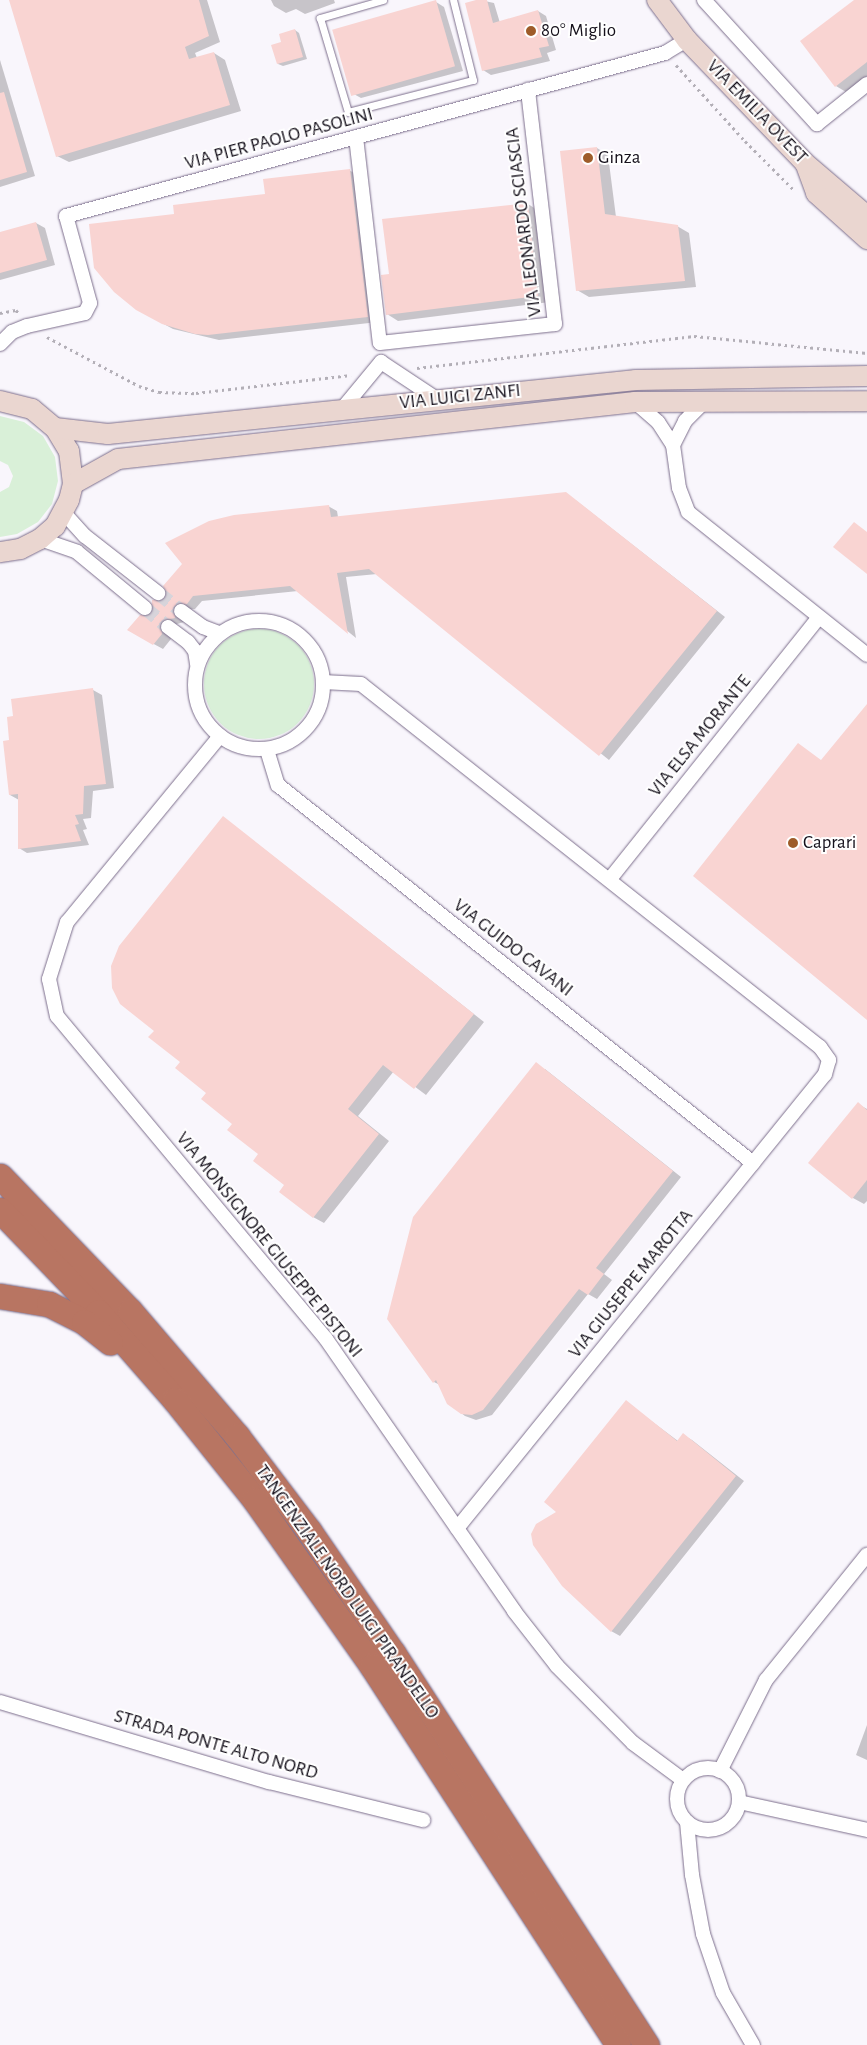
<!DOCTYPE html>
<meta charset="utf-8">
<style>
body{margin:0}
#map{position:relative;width:867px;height:2045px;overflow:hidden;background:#f9f6fc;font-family:"Alegreya Sans",sans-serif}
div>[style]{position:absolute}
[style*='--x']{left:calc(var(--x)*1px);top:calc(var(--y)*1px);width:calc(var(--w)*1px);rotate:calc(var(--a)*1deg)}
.green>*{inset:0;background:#d9f0d8}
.round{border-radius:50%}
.shadow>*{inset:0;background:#0003}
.building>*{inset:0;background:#f9d4d2;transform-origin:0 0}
.street-tunnel>*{height:14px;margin-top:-7px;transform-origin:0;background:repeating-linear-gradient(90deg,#d7d4da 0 14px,transparent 0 21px)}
.path>*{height:3px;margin-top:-1.5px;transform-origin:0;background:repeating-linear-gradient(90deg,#b3afb7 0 2.5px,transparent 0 6.5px)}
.roads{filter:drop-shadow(0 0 1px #7c6e8c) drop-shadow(0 0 1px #7c6e8c)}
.lane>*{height:7px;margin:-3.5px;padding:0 3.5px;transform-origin:3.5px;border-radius:3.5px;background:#fff}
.street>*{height:14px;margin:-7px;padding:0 7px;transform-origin:7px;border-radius:7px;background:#fff}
.street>.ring{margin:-7px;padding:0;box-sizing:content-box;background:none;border:14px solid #fff;border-radius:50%}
.secondary>*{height:20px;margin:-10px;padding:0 10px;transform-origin:10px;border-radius:10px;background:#ead6d0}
.highway>*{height:25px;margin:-12.5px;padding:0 12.5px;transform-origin:12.5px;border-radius:12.5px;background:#b87562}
.dots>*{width:14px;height:14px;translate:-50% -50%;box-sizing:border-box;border:2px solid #fff;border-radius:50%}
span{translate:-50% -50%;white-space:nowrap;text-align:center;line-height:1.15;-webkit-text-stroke:4px #fff;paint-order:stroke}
.poi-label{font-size:19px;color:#15101b}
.left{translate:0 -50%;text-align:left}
.street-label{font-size:19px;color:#15101b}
</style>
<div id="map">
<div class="green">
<div style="clip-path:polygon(0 416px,24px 422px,43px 436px,55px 457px,58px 481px,52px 504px,38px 522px,17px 534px,0 537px,0 492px,9px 487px,13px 476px,8px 465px,0 461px)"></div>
<div class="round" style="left:204px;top:629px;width:110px;height:110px"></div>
</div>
<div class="shadow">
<div style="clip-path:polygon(11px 0,207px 0,220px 42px,195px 53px,197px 58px,214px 53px,225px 60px,241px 111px,69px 162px,57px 156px)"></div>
<div style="clip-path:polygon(271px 0,334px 0,335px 3px,305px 14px,296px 9px,286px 13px,274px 6px)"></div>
<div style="clip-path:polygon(480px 0,494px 3px,500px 23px,538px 11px,546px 16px,556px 50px,547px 53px,550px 61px,491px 75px,483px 70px)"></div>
<div style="clip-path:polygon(857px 0,867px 0,867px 76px,846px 92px,836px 86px)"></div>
<div style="clip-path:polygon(436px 2px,444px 7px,463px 71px,361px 98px,352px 93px)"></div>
<div style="clip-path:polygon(295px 30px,299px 33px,307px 59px,283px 66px,278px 64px,283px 43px)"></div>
<div style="clip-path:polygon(0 60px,35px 176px,0 187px)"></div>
<div style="clip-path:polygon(597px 148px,608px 155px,616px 217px,677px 226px,689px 233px,696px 287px,589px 297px,577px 290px)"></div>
<div style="clip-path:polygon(349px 170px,359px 176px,378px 322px,219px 340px,173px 329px,162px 323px,266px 196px)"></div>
<div style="clip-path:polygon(528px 204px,539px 211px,550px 302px,398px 321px,387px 314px,390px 275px)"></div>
<div style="clip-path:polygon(36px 223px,45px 228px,55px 265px,0 280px,0 233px)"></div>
<div style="clip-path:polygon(574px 499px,725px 617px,609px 760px,377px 574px,346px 577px,356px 638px,298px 591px,202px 601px,195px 609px,182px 610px,184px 622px,170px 626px,171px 639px,163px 649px,128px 630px,153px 615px,165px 600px,328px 506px,337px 511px,338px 517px)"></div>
<div style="clip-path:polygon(93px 690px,102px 695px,114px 788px,93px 791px,91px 818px,83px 819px,87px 829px,83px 830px,89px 845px,27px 853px,19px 848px,19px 800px,10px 795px,10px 741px)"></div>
<div style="clip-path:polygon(223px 817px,484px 1022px,426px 1095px,394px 1071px,358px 1116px,389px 1141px,324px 1223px,313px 1217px,155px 1031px)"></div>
<div style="clip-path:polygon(545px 1069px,681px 1177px,604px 1274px,612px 1280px,597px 1299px,588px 1294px,492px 1415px,476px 1420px,465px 1416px,448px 1403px,440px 1385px,434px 1382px,388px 1318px)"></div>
<div style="clip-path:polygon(858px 1104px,867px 1109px,867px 1201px,864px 1204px,853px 1198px)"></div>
<div style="clip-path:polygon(626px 1402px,678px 1441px,683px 1435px,692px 1440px,744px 1481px,620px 1636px,611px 1631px,558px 1512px)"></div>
<div style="clip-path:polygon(867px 1725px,867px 1760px,856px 1755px)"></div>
</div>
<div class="building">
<div style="clip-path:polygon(9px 0,199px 0,209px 36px,185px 47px,189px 59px,214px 52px,230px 105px,56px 157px)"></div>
<div style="left:436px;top:0;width:69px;height:108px;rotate:74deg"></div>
<div style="clip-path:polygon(476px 0,487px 0,493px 23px,538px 10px,549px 46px,539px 48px,542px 57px,482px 71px,465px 3px)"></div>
<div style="clip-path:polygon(854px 0,867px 0,867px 62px,835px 87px,800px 41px)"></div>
<div style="clip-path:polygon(295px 29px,303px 57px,277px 64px,271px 45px,281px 42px,279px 34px)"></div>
<div style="clip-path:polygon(4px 92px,27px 172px,0 180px,0 93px)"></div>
<div style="clip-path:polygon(597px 147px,605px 214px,678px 225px,685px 281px,576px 291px,560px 151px)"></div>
<div style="clip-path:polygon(350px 169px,368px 317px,208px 335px,195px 334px,162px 324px,136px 310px,114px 292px,94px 268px,89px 224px,174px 214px,173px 205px,265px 194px,263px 179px)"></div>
<div style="clip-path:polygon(528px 203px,538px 296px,386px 315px,381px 275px,389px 274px,382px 219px)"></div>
<div style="clip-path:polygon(36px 222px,47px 260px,0 273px,0 232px)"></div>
<div style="clip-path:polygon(566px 492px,717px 611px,599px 756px,369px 569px,337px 573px,348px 634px,290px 586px,193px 596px,187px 604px,174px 606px,175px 618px,161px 621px,162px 634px,153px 645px,127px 630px,140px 615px,151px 614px,152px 600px,165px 599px,167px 594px,163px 586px,182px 564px,165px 543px,209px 521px,234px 515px,329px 505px,331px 517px)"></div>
<div style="clip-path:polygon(854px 522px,867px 532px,867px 574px,833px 547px)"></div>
<div style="clip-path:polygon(93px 688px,106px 784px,84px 786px,83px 814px,75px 815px,79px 824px,75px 825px,81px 841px,18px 849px,18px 794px,9px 795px,3px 741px,9px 740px,7px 717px,13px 716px,11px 699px)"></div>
<div style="clip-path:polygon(867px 704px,867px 1020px,693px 876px,798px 743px,821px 760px)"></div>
<div style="clip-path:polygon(223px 816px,474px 1014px,414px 1089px,383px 1065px,348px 1109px,379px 1134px,313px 1218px,279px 1192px,284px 1185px,253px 1161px,258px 1154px,227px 1130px,232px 1124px,201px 1099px,206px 1093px,175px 1068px,180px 1062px,148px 1037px,154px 1031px,120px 1004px,112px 988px,111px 966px,119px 946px)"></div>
<div style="clip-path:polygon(536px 1062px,673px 1171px,596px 1268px,604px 1274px,588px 1295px,579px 1289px,483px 1410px,472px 1415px,461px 1414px,447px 1404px,436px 1380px,433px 1383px,387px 1319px,413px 1217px)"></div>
<div style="clip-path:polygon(858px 1102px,867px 1110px,867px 1180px,852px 1199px,808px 1163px)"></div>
<div style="clip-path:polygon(626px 1400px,677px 1441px,683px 1433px,736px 1476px,611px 1632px,562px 1586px,533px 1545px,531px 1534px,536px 1524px,556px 1512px,544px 1502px)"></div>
</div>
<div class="street-tunnel">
<div style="--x:158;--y:593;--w:29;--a:38"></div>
<div style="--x:145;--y:608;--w:30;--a:40"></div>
</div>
<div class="path">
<div style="--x:676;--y:65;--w:103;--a:47.8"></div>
<div style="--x:745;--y:141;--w:71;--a:45"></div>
<div style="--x:0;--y:313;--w:16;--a:-11"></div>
<div style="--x:16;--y:310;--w:5;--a:53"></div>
<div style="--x:47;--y:337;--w:104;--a:28"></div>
<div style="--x:139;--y:386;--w:21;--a:17"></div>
<div style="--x:159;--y:392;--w:37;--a:2"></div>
<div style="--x:196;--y:393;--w:156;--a:-6.6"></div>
<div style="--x:417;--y:368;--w:279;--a:-6.6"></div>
<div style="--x:694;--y:336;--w:174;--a:5.6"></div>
</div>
<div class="roads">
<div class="lane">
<div style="--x:383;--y:0;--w:66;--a:164.1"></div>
<div style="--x:320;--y:18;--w:98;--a:73.4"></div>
<div style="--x:348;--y:112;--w:129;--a:-14.4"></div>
<div style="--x:473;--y:80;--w:82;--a:-104"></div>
</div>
<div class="street">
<div style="--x:704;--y:0;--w:168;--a:47.7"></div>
<div style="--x:817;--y:124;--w:64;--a:-38.7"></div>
<div style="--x:356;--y:137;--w:207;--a:83.4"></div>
<div style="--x:380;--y:343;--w:176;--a:-6.2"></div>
<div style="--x:555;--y:324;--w:236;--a:-96.6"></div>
<div style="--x:0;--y:344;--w:17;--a:-45"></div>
<div style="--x:12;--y:332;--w:16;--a:-22"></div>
<div style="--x:27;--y:326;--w:59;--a:-12.6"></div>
<div style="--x:85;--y:313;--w:11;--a:-63"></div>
<div style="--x:90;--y:303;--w:90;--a:-105.4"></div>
<div style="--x:66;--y:216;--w:621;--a:-15.22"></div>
<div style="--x:665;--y:53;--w:26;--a:-31"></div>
<div style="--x:635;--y:402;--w:30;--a:41"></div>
<div style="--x:658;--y:422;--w:27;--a:57"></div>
<div style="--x:673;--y:445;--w:43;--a:82.1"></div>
<div style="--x:679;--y:488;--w:26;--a:69"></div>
<div style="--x:688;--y:512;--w:229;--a:38.6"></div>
<div style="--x:343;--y:408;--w:60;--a:-50.4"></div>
<div style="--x:381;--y:362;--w:67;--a:33.5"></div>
<div style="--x:673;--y:445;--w:27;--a:-63"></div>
<div style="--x:685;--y:421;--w:24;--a:-45"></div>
<div style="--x:64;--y:513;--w:31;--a:48"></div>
<div style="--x:85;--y:536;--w:93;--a:38"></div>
<div style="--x:40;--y:539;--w:39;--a:19"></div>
<div style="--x:77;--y:552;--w:88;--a:39.5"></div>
<div style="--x:181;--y:611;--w:27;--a:36"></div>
<div style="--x:203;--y:627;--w:17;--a:21"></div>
<div class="ring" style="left:195px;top:621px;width:114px;height:114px"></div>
<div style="--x:168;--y:627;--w:25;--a:37"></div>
<div style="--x:188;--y:642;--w:11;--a:52"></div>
<div style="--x:195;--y:651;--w:13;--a:81"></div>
<div style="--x:323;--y:682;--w:38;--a:3"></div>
<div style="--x:361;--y:684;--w:585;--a:38.34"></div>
<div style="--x:820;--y:1047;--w:16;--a:55"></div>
<div style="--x:829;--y:1060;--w:15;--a:106"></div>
<div style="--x:825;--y:1074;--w:114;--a:129"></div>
<div style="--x:753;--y:1163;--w:470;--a:129"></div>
<div style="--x:220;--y:736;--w:241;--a:129.4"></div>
<div style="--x:67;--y:922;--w:60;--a:107.5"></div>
<div style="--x:49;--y:979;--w:38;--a:78"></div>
<div style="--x:57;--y:1016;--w:420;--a:50.2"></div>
<div style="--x:326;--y:1339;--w:331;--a:55.3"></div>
<div style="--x:514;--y:1611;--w:70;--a:52"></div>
<div style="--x:557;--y:1666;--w:108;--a:45.4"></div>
<div style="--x:633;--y:1743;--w:62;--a:36.5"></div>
<div style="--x:267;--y:750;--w:37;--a:73"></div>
<div style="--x:278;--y:785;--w:607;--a:38.51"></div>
<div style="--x:610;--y:879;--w:335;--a:-51.4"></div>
<div style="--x:0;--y:1702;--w:281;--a:16.6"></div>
<div style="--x:269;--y:1782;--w:159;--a:13.9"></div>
<div class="ring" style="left:677px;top:1768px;width:48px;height:48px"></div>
<div style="--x:720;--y:1771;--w:102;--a:-63.2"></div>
<div style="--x:766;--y:1680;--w:161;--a:-51.1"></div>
<div style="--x:739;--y:1802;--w:131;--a:12.3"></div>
<div style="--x:687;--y:1822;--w:53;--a:84.6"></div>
<div style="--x:692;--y:1875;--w:60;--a:79.4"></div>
<div style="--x:703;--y:1934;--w:62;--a:71.3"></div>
<div style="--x:723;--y:1993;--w:60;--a:60"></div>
</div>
<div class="secondary">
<div style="--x:657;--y:0;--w:50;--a:53.1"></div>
<div style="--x:687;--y:40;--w:170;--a:46.2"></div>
<div style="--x:805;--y:163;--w:82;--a:40.5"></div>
<div style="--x:806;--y:165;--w:30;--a:70"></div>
<div style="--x:816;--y:193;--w:69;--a:42"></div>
<div style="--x:0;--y:401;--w:33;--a:14"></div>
<div style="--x:32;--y:409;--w:30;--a:40"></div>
<div style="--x:55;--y:428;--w:27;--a:59"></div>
<div style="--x:69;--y:451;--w:33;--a:83"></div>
<div style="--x:73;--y:484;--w:16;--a:104"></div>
<div style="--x:69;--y:500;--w:30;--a:118"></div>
<div style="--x:55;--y:526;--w:20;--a:139"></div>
<div style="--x:40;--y:539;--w:22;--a:153"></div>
<div style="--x:20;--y:549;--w:20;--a:171"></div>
<div style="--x:55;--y:428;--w:53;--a:6.5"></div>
<div style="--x:108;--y:434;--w:531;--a:-5.84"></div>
<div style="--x:636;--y:380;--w:231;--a:-1"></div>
<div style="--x:73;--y:484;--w:51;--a:-29.1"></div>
<div style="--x:118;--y:459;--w:520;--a:-6.29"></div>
<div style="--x:635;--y:402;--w:232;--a:-0.2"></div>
</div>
<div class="highway">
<div style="--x:0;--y:1176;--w:187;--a:46.1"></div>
<div style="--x:130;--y:1311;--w:165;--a:49.4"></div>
<div style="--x:237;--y:1436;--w:119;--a:52.8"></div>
<div style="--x:309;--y:1531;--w:148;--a:55.5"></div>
<div style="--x:393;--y:1653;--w:467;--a:57.1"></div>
<div style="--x:0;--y:1210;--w:141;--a:46.1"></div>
<div style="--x:98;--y:1312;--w:117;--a:48.8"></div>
<div style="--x:175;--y:1400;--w:128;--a:51.3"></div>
<div style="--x:255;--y:1500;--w:203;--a:54.8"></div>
<div style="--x:372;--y:1666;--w:452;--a:57"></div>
<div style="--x:0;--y:1296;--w:50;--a:9.3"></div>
<div style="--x:49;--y:1304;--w:39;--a:27"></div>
<div style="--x:84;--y:1322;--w:33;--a:38"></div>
</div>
</div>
<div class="dots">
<div style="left:531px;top:31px;background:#9e5c29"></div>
<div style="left:588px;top:158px;background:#9e5c29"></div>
<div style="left:793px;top:843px;background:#9e5c29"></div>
</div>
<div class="poi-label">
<span class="left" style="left:541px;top:31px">80° Miglio</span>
<span class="left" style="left:598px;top:158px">Ginza</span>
<span class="left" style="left:803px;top:843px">Caprari</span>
</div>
<div class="street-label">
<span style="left:757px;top:112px;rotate:46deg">VIA EMILIA OVEST</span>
<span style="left:279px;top:139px;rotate:-15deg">VIA PIER PAOLO PASOLINI</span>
<span style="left:524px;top:222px;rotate:-97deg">VIA LEONARDO SCIASCIA</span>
<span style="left:460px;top:397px;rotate:-6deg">VIA LUIGI ZANFI</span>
<span style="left:700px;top:736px;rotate:-51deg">VIA ELSA MORANTE</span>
<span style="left:513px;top:948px;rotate:38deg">VIA GUIDO CAVANI</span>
<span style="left:269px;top:1245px;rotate:51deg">VIA MONSIGNORE GIUSEPPE PISTONI</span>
<span style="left:631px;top:1284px;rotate:-51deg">VIA GIUSEPPE MAROTTA</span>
<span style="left:347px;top:1592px;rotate:55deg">TANGENZIALE NORD LUIGI PIRANDELLO</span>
<span style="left:216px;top:1745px;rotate:16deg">STRADA PONTE ALTO NORD</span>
</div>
</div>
